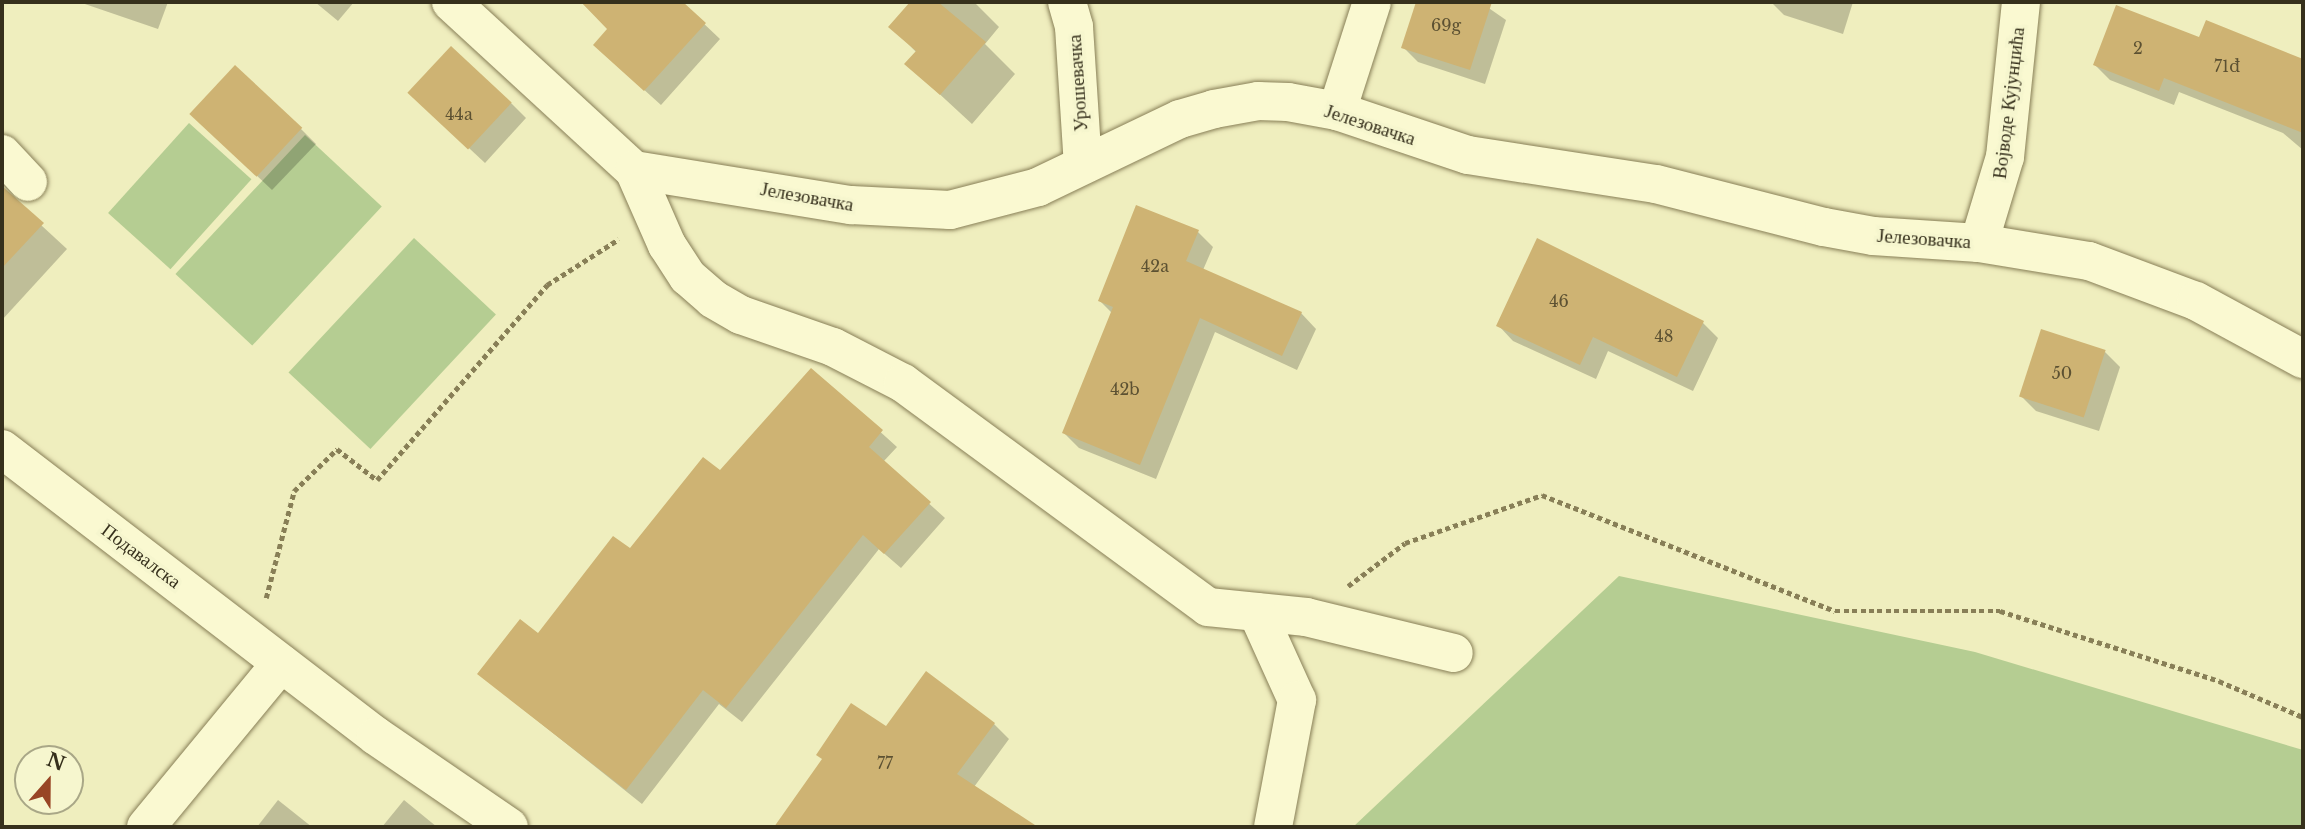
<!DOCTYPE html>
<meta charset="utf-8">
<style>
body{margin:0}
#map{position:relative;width:2305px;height:829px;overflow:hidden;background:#efeebe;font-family:"Libre Baskerville",serif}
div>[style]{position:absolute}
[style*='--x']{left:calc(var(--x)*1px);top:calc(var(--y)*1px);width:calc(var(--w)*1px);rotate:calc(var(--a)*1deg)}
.green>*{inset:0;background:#b5cd92;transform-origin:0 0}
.shadow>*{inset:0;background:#0003}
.building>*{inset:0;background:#ceb373;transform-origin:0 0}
.path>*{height:4.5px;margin-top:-2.25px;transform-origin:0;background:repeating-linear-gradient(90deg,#887f57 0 5px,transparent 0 8.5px)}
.roads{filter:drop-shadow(0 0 2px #887f57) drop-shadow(0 0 2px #887f57)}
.minor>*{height:38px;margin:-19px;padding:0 19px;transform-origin:19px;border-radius:19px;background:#faf9d1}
span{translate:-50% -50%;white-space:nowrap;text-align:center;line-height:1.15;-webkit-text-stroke:7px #f6f6ce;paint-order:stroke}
.number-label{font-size:16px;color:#5c5132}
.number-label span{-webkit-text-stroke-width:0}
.street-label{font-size:19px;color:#36301c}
.frame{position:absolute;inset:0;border:4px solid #36301c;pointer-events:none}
.north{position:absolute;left:14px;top:745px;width:70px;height:70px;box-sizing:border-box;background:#f6f6ce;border:2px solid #a9a787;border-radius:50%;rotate:21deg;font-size:19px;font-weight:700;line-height:28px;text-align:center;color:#36301c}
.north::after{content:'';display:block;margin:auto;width:24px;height:32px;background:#984525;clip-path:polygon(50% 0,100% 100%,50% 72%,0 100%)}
</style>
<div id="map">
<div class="green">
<div style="left:189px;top:123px;width:84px;height:121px;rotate:42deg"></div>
<div style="left:305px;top:135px;width:105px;height:190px;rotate:43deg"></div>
<div style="left:414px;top:238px;width:112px;height:184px;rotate:43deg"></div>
<div style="clip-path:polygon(1619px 576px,1975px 652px,2303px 750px,2303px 827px,1353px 827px)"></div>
</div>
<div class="shadow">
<div style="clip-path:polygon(79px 2px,168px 2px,158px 29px)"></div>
<div style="clip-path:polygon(315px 2px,354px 2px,338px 21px)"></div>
<div style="clip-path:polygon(581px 2px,681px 2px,720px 39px,661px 105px,611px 60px,609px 29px)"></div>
<div style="clip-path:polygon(912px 2px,974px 2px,999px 27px,985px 44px,1015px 74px,972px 124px,907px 64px,917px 53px,891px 26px)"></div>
<div style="clip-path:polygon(1417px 2px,1480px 2px,1506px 20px,1485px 84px,1418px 62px,1403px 47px)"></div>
<div style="clip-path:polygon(1771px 2px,1853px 2px,1843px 34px,1784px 15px)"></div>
<div style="clip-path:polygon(2200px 39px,2273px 52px,2303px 62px,2303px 150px,2283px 133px,2179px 92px,2174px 105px,2110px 80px,2095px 65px)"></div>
<div style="clip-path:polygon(511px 103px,526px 118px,485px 163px,426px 108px)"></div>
<div style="clip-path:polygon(207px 129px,301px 129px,316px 144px,272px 190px)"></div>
<div style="clip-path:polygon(2px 189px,67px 249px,2px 320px)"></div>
<div style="clip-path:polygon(1198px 232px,1213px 247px,1203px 270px,1301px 313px,1316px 329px,1297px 370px,1215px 332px,1156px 479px,1079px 448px,1064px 433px,1112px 313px,1100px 301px)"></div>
<div style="clip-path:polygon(1538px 240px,1703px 323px,1718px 338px,1693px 391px,1608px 351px,1596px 379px,1513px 341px,1498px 325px)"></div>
<div style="clip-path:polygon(2105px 352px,2120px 367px,2099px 431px,2036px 411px,2021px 396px)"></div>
<div style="clip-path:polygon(812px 370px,897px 447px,883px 462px,945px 518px,901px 568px,879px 549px,742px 722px,719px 704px,642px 804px,479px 674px,539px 636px,721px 473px)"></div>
<div style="clip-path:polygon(994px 724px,1009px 739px,974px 787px,1035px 827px,788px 827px,781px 821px,824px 760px,886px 728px)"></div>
<div style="clip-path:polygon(278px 800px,312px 827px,257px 827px)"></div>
<div style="clip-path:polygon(404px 800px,437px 827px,382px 827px)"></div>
</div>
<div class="building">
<div style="clip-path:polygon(581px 2px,683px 2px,706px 23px,644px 91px,593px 45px,607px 29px)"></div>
<div style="clip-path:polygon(910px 2px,938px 2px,986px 42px,940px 95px,904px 64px,916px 51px,888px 27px)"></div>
<div style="clip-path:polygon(1416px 2px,1492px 2px,1470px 70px,1401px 48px)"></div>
<div style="clip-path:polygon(2116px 5px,2199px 37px,2206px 20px,2303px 59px,2303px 133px,2164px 78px,2159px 91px,2093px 65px)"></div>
<div style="left:451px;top:46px;width:83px;height:64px;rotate:43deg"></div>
<div style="left:235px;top:65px;width:92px;height:67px;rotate:43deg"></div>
<div style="clip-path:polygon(2px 186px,44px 223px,2px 268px)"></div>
<div style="clip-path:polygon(1136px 205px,1199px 230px,1186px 261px,1302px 312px,1282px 356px,1200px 318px,1140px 465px,1062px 433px,1113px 307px,1098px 301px)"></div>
<div style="clip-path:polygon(1537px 238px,1704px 321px,1677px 377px,1593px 337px,1580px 365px,1496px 326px)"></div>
<div style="left:2041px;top:329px;width:68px;height:71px;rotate:18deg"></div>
<div style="clip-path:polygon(811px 368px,883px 430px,869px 447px,931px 502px,884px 554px,863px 535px,726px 708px,703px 690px,626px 790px,477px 674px,520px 619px,538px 633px,613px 536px,630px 548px,703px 457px,720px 470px)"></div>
<div style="clip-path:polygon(926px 671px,995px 723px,957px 774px,1038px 827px,774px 827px,822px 759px,816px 755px,851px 703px,886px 726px)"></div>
</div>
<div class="path">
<div style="--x:1348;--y:586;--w:71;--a:-37"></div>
<div style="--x:1405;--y:543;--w:145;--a:-19.3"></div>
<div style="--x:1542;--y:495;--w:315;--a:21.6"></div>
<div style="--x:1835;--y:611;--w:165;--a:0"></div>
<div style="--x:2000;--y:611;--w:230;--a:17.7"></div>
<div style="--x:2219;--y:681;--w:91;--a:23.2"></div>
<div style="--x:266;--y:598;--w:111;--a:-75.3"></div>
<div style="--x:294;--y:491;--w:60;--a:-44.3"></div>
<div style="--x:337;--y:449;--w:51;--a:37.8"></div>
<div style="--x:377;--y:480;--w:259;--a:-48.9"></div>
<div style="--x:547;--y:285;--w:85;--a:-32.6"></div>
</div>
<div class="roads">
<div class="minor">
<div style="--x:451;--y:2;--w:248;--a:42.6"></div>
<div style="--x:634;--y:170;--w:220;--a:9.2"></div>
<div style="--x:851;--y:205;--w:99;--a:2.9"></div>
<div style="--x:950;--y:210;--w:91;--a:-14.6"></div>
<div style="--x:1038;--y:187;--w:157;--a:-25.6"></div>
<div style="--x:1180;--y:119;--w:35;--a:-16"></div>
<div style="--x:1214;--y:109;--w:45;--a:-10.3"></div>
<div style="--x:1258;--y:101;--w:30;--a:2"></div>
<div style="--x:1288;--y:102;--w:50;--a:10.4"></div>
<div style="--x:1337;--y:111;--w:138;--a:18.6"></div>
<div style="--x:1468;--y:155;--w:190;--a:8.8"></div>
<div style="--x:1656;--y:184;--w:173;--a:14.4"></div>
<div style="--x:1824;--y:227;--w:50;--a:10.4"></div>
<div style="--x:1873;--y:236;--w:106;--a:3.8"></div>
<div style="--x:1979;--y:243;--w:111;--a:9.3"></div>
<div style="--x:2089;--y:261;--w:114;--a:20.5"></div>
<div style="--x:2196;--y:301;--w:122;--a:28.5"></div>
<div style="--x:1067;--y:2;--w:26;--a:74"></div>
<div style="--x:1074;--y:27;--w:138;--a:86.3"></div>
<div style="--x:1337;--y:111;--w:114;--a:-72.2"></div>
<div style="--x:2;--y:154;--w:38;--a:47"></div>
<div style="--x:634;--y:170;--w:82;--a:66.3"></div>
<div style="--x:667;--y:245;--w:38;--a:57"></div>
<div style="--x:688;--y:277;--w:33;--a:41"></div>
<div style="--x:713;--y:299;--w:32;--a:30"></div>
<div style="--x:741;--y:315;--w:97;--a:19.2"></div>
<div style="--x:833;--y:347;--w:79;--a:27.2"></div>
<div style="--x:903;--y:383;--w:378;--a:36.3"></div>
<div style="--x:1208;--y:607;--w:99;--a:5.8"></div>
<div style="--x:1306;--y:617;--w:152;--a:13.7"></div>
<div style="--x:1979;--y:243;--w:90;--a:-73.2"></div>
<div style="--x:2005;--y:157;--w:156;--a:-84.1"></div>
<div style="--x:2;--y:449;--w:471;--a:37.5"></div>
<div style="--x:376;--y:736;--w:161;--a:34.4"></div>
<div style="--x:1257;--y:612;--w:97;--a:65.6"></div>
<div style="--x:1297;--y:700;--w:129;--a:100.7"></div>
<div style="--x:146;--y:827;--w:212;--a:-50.5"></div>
</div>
</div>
<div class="number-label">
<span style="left:1446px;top:25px">69g</span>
<span style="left:2138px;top:48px">2</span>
<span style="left:2227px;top:66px">71đ</span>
<span style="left:459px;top:114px">44a</span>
<span style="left:1155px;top:266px">42a</span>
<span style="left:1559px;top:301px">46</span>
<span style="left:1664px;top:336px">48</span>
<span style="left:2062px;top:373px">50</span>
<span style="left:1125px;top:389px">42b</span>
<span style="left:885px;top:763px">77</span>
</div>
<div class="street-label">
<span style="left:1078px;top:83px;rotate:-94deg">Урошевачка</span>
<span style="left:2009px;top:103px;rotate:-83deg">Војводе Кујунџића</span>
<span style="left:1370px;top:125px;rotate:18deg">Јелезовачка</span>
<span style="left:807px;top:197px;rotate:10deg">Јелезовачка</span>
<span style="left:1924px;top:239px;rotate:4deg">Јелезовачка</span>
<span style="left:141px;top:556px;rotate:37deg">Подавалска</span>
</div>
<div class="frame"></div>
<div class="north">N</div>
</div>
